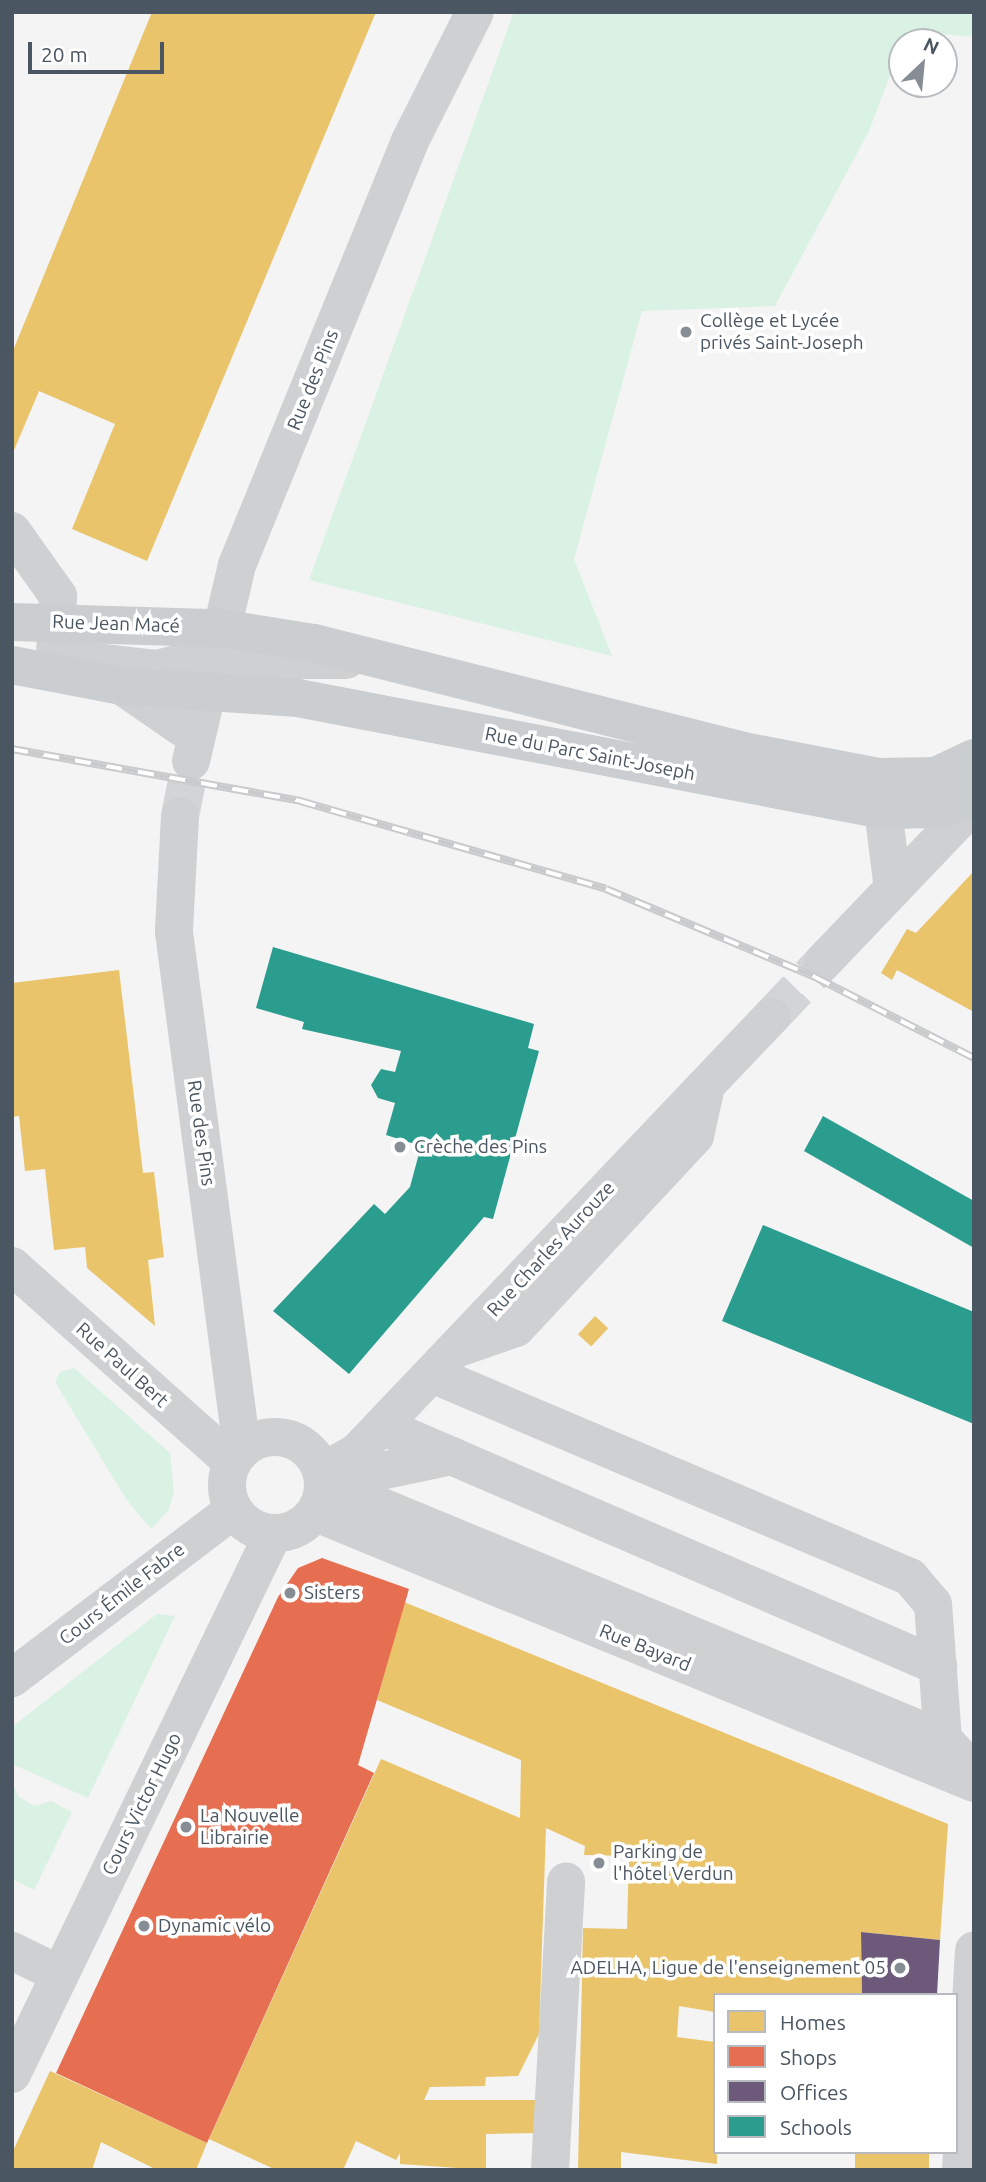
<!DOCTYPE html>
<meta charset="utf-8">
<style>
body{margin:0}
#map{position:relative;width:986px;height:2182px;overflow:hidden;background:#f4f4f4;font-family:Ubuntu,sans-serif}
div>[style]{position:absolute}
[style*='--x']{left:calc(var(--x)*1px);top:calc(var(--y)*1px);width:calc(var(--w)*1px);rotate:calc(var(--a)*1deg)}
.green>*{inset:0;background:#d9f2e3}
.homes>*{inset:0;background:#e9c46a;transform-origin:0 0}
.shops>*{inset:0;background:#e76f51}
.offices>*{inset:0;background:#6d597a}
.schools>*{inset:0;background:#2a9d8f}
.minor-tunnel>*{height:38px;margin-top:-19px;transform-origin:0;background:repeating-linear-gradient(90deg,#d2d4d7 0 38px,transparent 0 57px)}
.minor>*{height:38px;margin:-19px;padding:0 19px;transform-origin:19px;border-radius:19px;background:#ced0d2}
.minor>.ring{margin:-19px;padding:0;box-sizing:content-box;background:none;border:38px solid #ced0d2;border-radius:50%}
.major>*{height:38px;margin:-19px;padding:0 19px;transform-origin:19px;border-radius:19px;background:#caced1}
.rail>*{height:8px;margin-top:-4px;transform-origin:0;background:repeating-linear-gradient(90deg,#fff 0 16px,#c9cacc 0 32px);box-sizing:border-box;border-block:2px solid #c9cacc}
.dots>*{width:19px;height:19px;translate:-50% -50%;box-sizing:border-box;border:4px solid #fff;border-radius:50%}
span{translate:-50% -50%;white-space:nowrap;text-align:center;line-height:1.15;-webkit-text-stroke:7px #fff;paint-order:stroke}
.poi-label{font-size:19px;color:#4a5661}
.left{translate:0 -50%;text-align:left}
.right{translate:-100% -50%;text-align:right}
.street-label{font-size:19px;color:#4a5661}
.frame{position:absolute;inset:0;border:14px solid #4a5661;pointer-events:none}
.legend{position:absolute;left:713px;top:1993px;width:245px;height:161px;box-sizing:border-box;background:#fff;border:2px solid #b7bbc0;margin:0;padding:9px 12px;list-style:none;font-size:21px;color:#4a5661}
.legend li{display:flex;align-items:center;gap:14px;height:35px}
.legend b{width:35px;border:2px solid #b7bbc0}
.north{position:absolute;left:888px;top:28px;width:70px;height:70px;box-sizing:border-box;background:#fff;border:2px solid #b7bbc0;border-radius:50%;rotate:26deg;font-size:19px;font-weight:700;line-height:28px;text-align:center;color:#4a5661}
.north::after{content:'';display:block;margin:auto;width:24px;height:32px;background:#868d94;clip-path:polygon(50% 0,100% 100%,50% 72%,0 100%)}
.scale{position:absolute;left:28px;top:42px;width:136px;height:32px;box-sizing:border-box;border:4px solid #4a5661;border-top:0;padding-left:9px;font-size:21px;line-height:24px;white-space:nowrap;color:#4a5661;-webkit-text-stroke:5px #fff;paint-order:stroke}
</style>
<div id="map">
<div class="green">
<div style="clip-path:polygon(514px 12px,974px 12px,974px 37px,907px 31px,869px 131px,775px 306px,642px 311px,574px 559px,612px 656px,309px 580px)"></div>
<div style="clip-path:polygon(74px 1368px,170px 1453px,174px 1492px,168px 1511px,151px 1529px,126px 1499px,55px 1382px,60px 1372px)"></div>
<div style="clip-path:polygon(157px 1614px,175px 1616px,88px 1798px,12px 1764px,12px 1727px)"></div>
<div style="clip-path:polygon(12px 1782px,19px 1797px,34px 1806px,51px 1801px,72px 1812px,34px 1890px,12px 1879px)"></div>
</div>
<div class="homes">
<div style="clip-path:polygon(152px 12px,376px 12px,147px 561px,72px 529px,115px 424px,39px 391px,12px 455px,12px 353px)"></div>
<div style="clip-path:polygon(974px 871px,974px 1012px,897px 970px,892px 980px,881px 973px,907px 929px,916px 933px)"></div>
<div style="clip-path:polygon(119px 970px,143px 1173px,154px 1172px,164px 1257px,148px 1260px,155px 1326px,87px 1268px,85px 1247px,54px 1250px,45px 1169px,25px 1171px,19px 1116px,12px 1117px,12px 983px)"></div>
<div style="left:595px;top:1316px;width:18px;height:25px;rotate:43deg"></div>
<div style="clip-path:polygon(404px 1602px,948px 1824px,940px 1940px,861px 1932px,862px 1995px,715px 1995px,715px 2012px,679px 2006px,677px 2037px,715px 2042px,717px 2164px,621px 2152px,621px 2170px,578px 2170px,583px 1928px,627px 1929px,629px 1856px,584px 1855px,585px 1846px,546px 1828px,539px 2034px,518px 2076px,486px 2077px,485px 2086px,430px 2087px,424px 2100px,541px 2100px,542px 2133px,486px 2134px,486px 2170px,400px 2164px,400px 2153px,396px 2160px,356px 2141px,343px 2170px,276px 2170px,209px 2139px,381px 1759px,520px 1818px,521px 1760px,377px 1700px)"></div>
<div style="clip-path:polygon(50px 2071px,207px 2143px,196px 2170px,157px 2170px,101px 2142px,92px 2170px,12px 2170px,12px 2153px)"></div>
<div style="left:855px;top:2152px;width:74px;height:18px"></div>
</div>
<div class="shops">
<div style="clip-path:polygon(322px 1558px,409px 1589px,358px 1765px,374px 1773px,207px 2143px,56px 2073px,278px 1597px,298px 1568px)"></div>
</div>
<div class="offices">
<div style="clip-path:polygon(861px 1932px,940px 1940px,937px 1995px,862px 1995px)"></div>
</div>
<div class="schools">
<div style="clip-path:polygon(273px 947px,534px 1024px,528px 1048px,539px 1051px,493px 1219px,484px 1217px,349px 1374px,273px 1311px,374px 1204px,385px 1214px,410px 1187px,421px 1146px,386px 1135px,395px 1103px,378px 1098px,371px 1085px,381px 1069px,395px 1072px,401px 1051px,302px 1029px,304px 1022px,256px 1008px)"></div>
<div style="clip-path:polygon(823px 1116px,974px 1201px,974px 1248px,804px 1151px)"></div>
<div style="clip-path:polygon(763px 1225px,974px 1312px,974px 1424px,722px 1321px)"></div>
</div>
<div class="minor-tunnel">
<div style="--x:180;--y:816;--w:56;--a:-78.7"></div>
<div style="--x:771;--y:1017;--w:76;--a:-46.6"></div>
</div>
<div class="minor">
<div style="--x:12;--y:531;--w:80;--a:54.7"></div>
<div style="--x:58;--y:596;--w:58;--a:93"></div>
<div style="--x:60;--y:658;--w:98;--a:6.5"></div>
<div style="--x:157;--y:669;--w:34;--a:-14"></div>
<div style="--x:190;--y:661;--w:44;--a:-48.7"></div>
<div style="--x:122;--y:686;--w:90;--a:34.6"></div>
<div style="--x:205;--y:692;--w:55;--a:-35.4"></div>
<div style="--x:250;--y:660;--w:96;--a:0"></div>
<div style="--x:191;--y:761;--w:201;--a:-76.8"></div>
<div style="--x:237;--y:565;--w:458;--a:-67.8"></div>
<div style="--x:410;--y:141;--w:144;--a:-63.3"></div>
<div style="--x:879;--y:777;--w:113;--a:82.9"></div>
<div style="--x:180;--y:816;--w:116;--a:93"></div>
<div style="--x:174;--y:932;--w:522;--a:82.52"></div>
<div style="--x:823;--y:962;--w:219;--a:-46.3"></div>
<div style="--x:12;--y:1266;--w:295;--a:41.7"></div>
<div style="--x:461;--y:1347;--w:58;--a:-19.1"></div>
<div style="--x:516;--y:1328;--w:262;--a:-47"></div>
<div style="--x:695;--y:1136;--w:51;--a:-77.6"></div>
<div style="--x:432;--y:1374;--w:519;--a:23.01"></div>
<div style="--x:910;--y:1577;--w:35;--a:50"></div>
<div style="--x:933;--y:1604;--w:135;--a:85.8"></div>
<div style="--x:382;--y:1426;--w:606;--a:23.35"></div>
<div class="ring" style="left:227px;top:1437px;width:58px;height:58px"></div>
<div style="--x:322;--y:1472;--w:40;--a:-29.7"></div>
<div style="--x:357;--y:1452;--w:601;--a:-46.42"></div>
<div style="--x:324;--y:1483;--w:670;--a:22.47"></div>
<div style="--x:943;--y:1739;--w:45;--a:46.8"></div>
<div style="--x:324;--y:1483;--w:131;--a:-11.9"></div>
<div style="--x:316;--y:1513;--w:711;--a:22.31"></div>
<div style="--x:12;--y:1678;--w:278;--a:-37.2"></div>
<div style="--x:12;--y:1951;--w:52;--a:26.1"></div>
<div style="--x:12;--y:2074;--w:600;--a:-64.2"></div>
<div style="--x:550;--y:2170;--w:289;--a:-86.8"></div>
<div style="--x:961;--y:2170;--w:220;--a:-86.6"></div>
</div>
<div class="major">
<div style="--x:12;--y:622;--w:207;--a:1.7"></div>
<div style="--x:219;--y:628;--w:96;--a:9"></div>
<div style="--x:314;--y:643;--w:442;--a:14.1"></div>
<div style="--x:743;--y:751;--w:138;--a:10.8"></div>
<div style="--x:879;--y:777;--w:57;--a:-1"></div>
<div style="--x:936;--y:776;--w:42;--a:-25.3"></div>
<div style="--x:12;--y:665;--w:112;--a:10.8"></div>
<div style="--x:122;--y:686;--w:176;--a:3.9"></div>
<div style="--x:298;--y:698;--w:596;--a:10.84"></div>
<div style="--x:883;--y:810;--w:60;--a:-1"></div>
<div style="--x:943;--y:809;--w:33;--a:-20"></div>
</div>
<div class="rail">
<div style="--x:12;--y:749;--w:293;--a:10.2"></div>
<div style="--x:300;--y:801;--w:318;--a:16"></div>
<div style="--x:606;--y:889;--w:227;--a:22.8"></div>
<div style="--x:815;--y:977;--w:178;--a:27"></div>
</div>
<div class="dots">
<div style="left:686px;top:332px;background:#868d94"></div>
<div style="left:400px;top:1147px;background:#868d94"></div>
<div style="left:290px;top:1593px;background:#868d94"></div>
<div style="left:186px;top:1827px;background:#868d94"></div>
<div style="left:599px;top:1863px;background:#868d94"></div>
<div style="left:144px;top:1926px;background:#868d94"></div>
<div style="left:900px;top:1968px;background:#868d94"></div>
</div>
<div class="poi-label">
<span class="left" style="left:700px;top:332px">Collège et Lycée<br>privés Saint-Joseph</span>
<span class="left" style="left:414px;top:1147px">Crèche des Pins</span>
<span class="left" style="left:304px;top:1593px">Sisters</span>
<span class="left" style="left:200px;top:1827px">La Nouvelle<br>Librairie</span>
<span class="left" style="left:613px;top:1863px">Parking de<br>l'hôtel Verdun</span>
<span class="left" style="left:158px;top:1926px">Dynamic vélo</span>
<span class="right" style="left:886px;top:1968px">ADELHA, Ligue de l'enseignement 05</span>
</div>
<div class="street-label">
<span style="left:313px;top:380px;rotate:-68deg">Rue des Pins</span>
<span style="left:116px;top:624px;rotate:2deg">Rue Jean Macé</span>
<span style="left:590px;top:754px;rotate:11deg">Rue du Parc Saint-Joseph</span>
<span style="left:201px;top:1133px;rotate:82deg">Rue des Pins</span>
<span style="left:551px;top:1249px;rotate:-47deg">Rue Charles Aurouze</span>
<span style="left:122px;top:1365px;rotate:42deg">Rue Paul Bert</span>
<span style="left:122px;top:1594px;rotate:-38deg">Cours Émile Fabre</span>
<span style="left:645px;top:1648px;rotate:22deg">Rue Bayard</span>
<span style="left:142px;top:1804px;rotate:-64deg">Cours Victor Hugo</span>
</div>
<div class="frame"></div>
<ul class="legend">
<li><b style="height:19px;background:#e9c46a"></b>Homes</li>
<li><b style="height:19px;background:#e76f51"></b>Shops</li>
<li><b style="height:19px;background:#6d597a"></b>Offices</li>
<li><b style="height:19px;background:#2a9d8f"></b>Schools</li>
</ul>
<div class="north">N</div>
<div class="scale">20 m</div>
</div>
